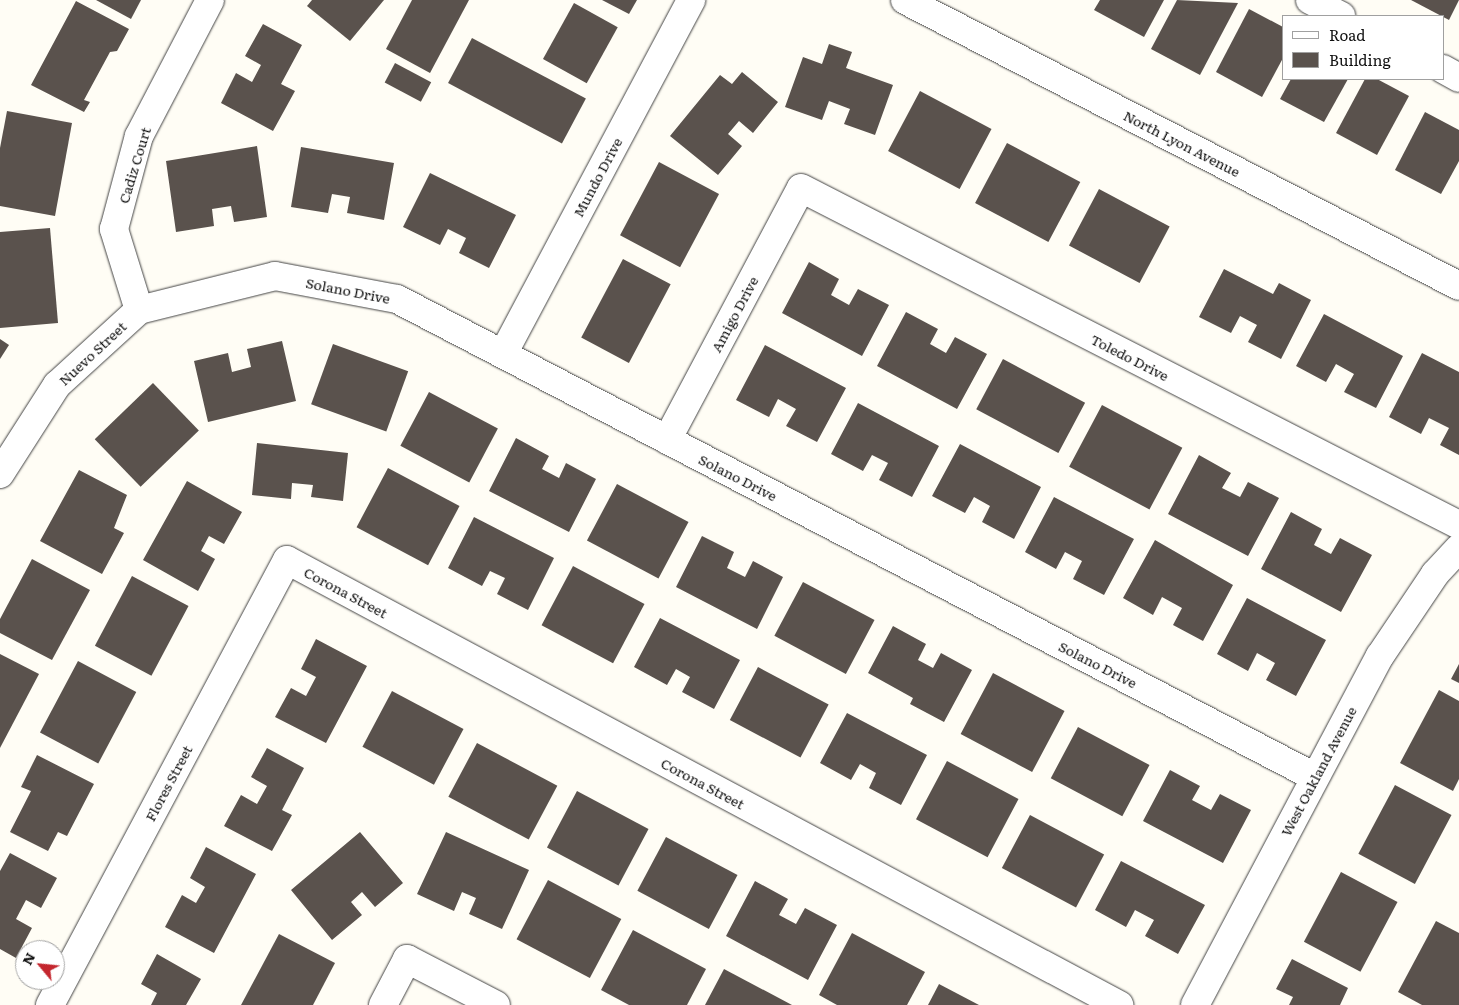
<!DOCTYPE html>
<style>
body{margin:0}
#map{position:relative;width:1459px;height:1005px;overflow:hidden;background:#fffdf5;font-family:Literata,serif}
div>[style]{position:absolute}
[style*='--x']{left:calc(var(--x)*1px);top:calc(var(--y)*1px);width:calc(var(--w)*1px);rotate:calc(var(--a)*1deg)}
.building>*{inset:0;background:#5a524d;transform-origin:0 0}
.roads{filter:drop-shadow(0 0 1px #444) drop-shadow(0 0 1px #444)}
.minor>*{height:28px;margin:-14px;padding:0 14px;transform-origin:14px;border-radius:14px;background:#fff}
.tertiary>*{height:28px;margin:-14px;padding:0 14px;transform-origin:14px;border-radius:14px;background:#fff}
span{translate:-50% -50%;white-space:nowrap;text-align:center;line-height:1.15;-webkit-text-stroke:5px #fff;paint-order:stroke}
.street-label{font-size:14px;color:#111}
.legend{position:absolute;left:1282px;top:15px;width:162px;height:65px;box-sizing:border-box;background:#fff;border:1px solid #a0a0a0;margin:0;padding:6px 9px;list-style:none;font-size:15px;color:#111}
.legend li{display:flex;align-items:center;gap:10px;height:25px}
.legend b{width:25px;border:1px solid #a0a0a0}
.north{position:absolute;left:15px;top:940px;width:50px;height:50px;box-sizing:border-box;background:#fff;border:1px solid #a0a0a0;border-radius:50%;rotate:298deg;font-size:14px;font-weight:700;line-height:20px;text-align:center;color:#111}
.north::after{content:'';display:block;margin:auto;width:18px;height:22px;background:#c4262e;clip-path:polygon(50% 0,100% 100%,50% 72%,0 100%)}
</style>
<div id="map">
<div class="building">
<div style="clip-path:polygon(96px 0,141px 0,131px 19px)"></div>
<div style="clip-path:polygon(312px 0,384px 0,350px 41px,307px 6px)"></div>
<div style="clip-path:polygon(412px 0,469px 0,430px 73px,386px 49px)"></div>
<div style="clip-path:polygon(602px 0,637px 0,629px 14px)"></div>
<div style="clip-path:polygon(1100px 0,1164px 0,1144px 37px,1094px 10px)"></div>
<div style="clip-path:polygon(1177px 0,1238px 3px,1200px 75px,1151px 49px)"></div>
<div style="clip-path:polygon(1411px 0,1459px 0,1449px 20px)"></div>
<div style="clip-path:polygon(76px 1px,129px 29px,117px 51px,110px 52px,84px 100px,90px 102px,84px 112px,31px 85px)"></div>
<div style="left:574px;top:3px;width:50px;height:64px;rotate:29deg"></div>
<div style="clip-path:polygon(1249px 9px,1283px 27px,1283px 58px,1262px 97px,1216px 72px)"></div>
<div style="clip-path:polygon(263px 24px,302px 45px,281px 84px,295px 91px,273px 131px,221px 103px,236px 73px,252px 82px,261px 65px,245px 56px)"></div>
<div style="left:472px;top:38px;width:129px;height:51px;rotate:28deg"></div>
<div style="clip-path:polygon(829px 44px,852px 52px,846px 68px,893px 85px,875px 135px,844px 124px,850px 109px,829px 101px,822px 120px,785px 107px,803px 57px,822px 64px)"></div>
<div style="left:395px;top:63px;width:41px;height:22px;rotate:28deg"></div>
<div style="clip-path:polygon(742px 72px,778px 102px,753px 133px,739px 121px,728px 134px,742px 146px,718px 175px,670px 136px,720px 75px,732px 84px)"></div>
<div style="clip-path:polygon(1291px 79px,1348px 79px,1324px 122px,1280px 99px)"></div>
<div style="clip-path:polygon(1365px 79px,1377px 79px,1409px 96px,1377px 155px,1336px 133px)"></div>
<div style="left:920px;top:91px;width:81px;height:68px;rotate:28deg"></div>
<div style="clip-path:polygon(7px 111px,72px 123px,55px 216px,0 206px,0 148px)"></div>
<div style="clip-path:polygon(1425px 112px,1459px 130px,1459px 161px,1441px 194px,1395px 170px)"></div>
<div style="left:1007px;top:143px;width:83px;height:68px;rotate:28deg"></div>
<div style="clip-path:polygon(257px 146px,267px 217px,234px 222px,231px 206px,212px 209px,214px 226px,176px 232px,166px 161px)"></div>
<div style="clip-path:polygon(301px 147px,394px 163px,384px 220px,347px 213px,350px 197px,332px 194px,328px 213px,291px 207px)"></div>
<div style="left:659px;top:162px;width:68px;height:83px;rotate:28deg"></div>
<div style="clip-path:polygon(430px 173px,516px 215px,489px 268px,459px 253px,466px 238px,448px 229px,440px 245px,403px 227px)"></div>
<div style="left:1099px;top:189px;width:80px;height:64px;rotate:28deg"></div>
<div style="clip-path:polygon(50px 228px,58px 323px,0 328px,0 232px)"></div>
<div style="left:623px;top:259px;width:54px;height:89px;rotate:28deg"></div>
<div style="clip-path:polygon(809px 262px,839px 279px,831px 295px,849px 305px,858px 289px,889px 305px,862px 356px,782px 313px)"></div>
<div style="clip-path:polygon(1224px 269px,1273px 294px,1279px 283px,1311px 300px,1281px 359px,1248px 342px,1257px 325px,1240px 316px,1231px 333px,1199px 317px)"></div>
<div style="clip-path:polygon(906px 312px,938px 329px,930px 344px,946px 353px,955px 337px,987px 354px,957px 409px,877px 366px)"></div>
<div style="clip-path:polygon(1324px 314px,1403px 356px,1376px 408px,1344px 392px,1354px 374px,1336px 364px,1326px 382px,1296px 366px)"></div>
<div style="clip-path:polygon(0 339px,9px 345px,0 359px)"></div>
<div style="clip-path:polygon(282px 341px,296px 401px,208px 422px,194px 361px,228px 353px,232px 372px,251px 367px,247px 349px)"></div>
<div style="left:333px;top:344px;width:80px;height:64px;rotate:20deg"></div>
<div style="clip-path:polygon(765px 345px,846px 388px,817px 442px,786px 426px,796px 409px,778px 399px,769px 417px,736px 400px)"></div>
<div style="clip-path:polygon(1422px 353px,1459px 372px,1459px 455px,1440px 445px,1449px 428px,1429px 418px,1421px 434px,1389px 417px)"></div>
<div style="left:1003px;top:359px;width:93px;height:57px;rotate:28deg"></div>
<div style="left:153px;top:383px;width:66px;height:81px;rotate:46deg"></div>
<div style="left:429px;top:392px;width:78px;height:61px;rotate:28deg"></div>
<div style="clip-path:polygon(858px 403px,939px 446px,912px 497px,879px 480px,888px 463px,872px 455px,863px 471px,831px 454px)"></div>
<div style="left:1102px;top:405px;width:91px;height:70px;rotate:28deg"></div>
<div style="clip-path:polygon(516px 438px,549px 456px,542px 469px,559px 478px,566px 463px,596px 479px,569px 532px,489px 491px)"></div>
<div style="clip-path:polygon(257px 443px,348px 453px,343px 501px,311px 497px,313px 485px,292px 483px,291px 499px,252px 495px)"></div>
<div style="clip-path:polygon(960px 444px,1041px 487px,1014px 539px,982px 522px,990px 506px,974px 497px,965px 513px,932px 496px)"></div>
<div style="clip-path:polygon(1199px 455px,1231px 473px,1222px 488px,1240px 497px,1248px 482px,1279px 498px,1248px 556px,1168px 514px)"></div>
<div style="left:388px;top:468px;width:81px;height:67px;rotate:28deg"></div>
<div style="clip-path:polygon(79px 470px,127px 495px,114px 528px,124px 533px,102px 574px,40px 541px)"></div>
<div style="clip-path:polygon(187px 481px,242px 512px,224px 544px,209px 536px,201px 551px,215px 559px,198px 591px,143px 560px)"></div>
<div style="left:617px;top:484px;width:81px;height:64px;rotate:28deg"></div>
<div style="clip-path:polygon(1054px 497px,1134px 539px,1104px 595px,1073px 579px,1082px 561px,1065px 552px,1056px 569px,1025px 552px)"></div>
<div style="clip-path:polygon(1291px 512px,1322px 529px,1314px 545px,1331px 554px,1340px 538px,1372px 555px,1341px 612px,1261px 569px)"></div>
<div style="clip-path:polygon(474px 517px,554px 558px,528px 610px,497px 594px,505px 578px,490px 571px,482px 586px,448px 568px)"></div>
<div style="clip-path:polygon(702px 536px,734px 552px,727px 568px,745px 577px,753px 561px,783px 577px,757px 629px,676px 587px)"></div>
<div style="clip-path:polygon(1155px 540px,1233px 585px,1203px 641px,1173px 625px,1182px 608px,1162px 597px,1153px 615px,1123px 598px)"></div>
<div style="clip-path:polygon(32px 559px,90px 590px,52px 660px,0 633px,0 619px)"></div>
<div style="left:573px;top:566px;width:81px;height:67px;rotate:28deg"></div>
<div style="left:132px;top:576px;width:64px;height:79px;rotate:28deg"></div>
<div style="left:803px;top:582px;width:81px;height:61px;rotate:28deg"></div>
<div style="clip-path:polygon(1247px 598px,1326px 640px,1296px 696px,1266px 680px,1275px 663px,1257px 653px,1248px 671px,1217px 654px)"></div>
<div style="clip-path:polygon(660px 618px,740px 660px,714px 709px,682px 692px,690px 677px,676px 669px,667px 685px,634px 667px)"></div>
<div style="clip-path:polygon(893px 626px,926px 644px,918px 660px,933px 668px,941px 653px,972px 670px,944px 722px,910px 704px,913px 698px,868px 673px)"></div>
<div style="clip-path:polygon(316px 639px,367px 666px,326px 743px,275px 717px,291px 688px,306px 696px,316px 677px,301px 669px)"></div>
<div style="clip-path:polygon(0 654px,39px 674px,0 748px)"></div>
<div style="left:78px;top:661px;width:66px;height:81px;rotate:28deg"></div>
<div style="clip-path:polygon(1459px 664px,1459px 683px,1451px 679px)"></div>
<div style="left:758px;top:667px;width:80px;height:60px;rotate:28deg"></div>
<div style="left:993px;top:673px;width:81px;height:69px;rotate:28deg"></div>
<div style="clip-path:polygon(1439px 690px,1459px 701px,1459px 779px,1453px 791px,1400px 763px)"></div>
<div style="left:392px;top:691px;width:81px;height:63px;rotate:28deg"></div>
<div style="clip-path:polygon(847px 713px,927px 755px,901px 805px,869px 788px,876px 773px,860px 764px,851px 780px,820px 763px)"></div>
<div style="left:1078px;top:727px;width:81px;height:58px;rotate:28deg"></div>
<div style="left:477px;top:743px;width:91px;height:61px;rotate:28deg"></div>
<div style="clip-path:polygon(267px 748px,304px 768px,282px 810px,292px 815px,272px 851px,224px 826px,241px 795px,257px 804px,267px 786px,251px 777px)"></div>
<div style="clip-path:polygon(37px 755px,94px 784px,67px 836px,58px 832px,48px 851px,10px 832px,31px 791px,21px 787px)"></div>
<div style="left:947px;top:761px;width:81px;height:66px;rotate:28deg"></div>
<div style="clip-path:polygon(1170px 770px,1200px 786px,1192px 800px,1211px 810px,1220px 794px,1251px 810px,1223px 863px,1143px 821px)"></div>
<div style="left:1395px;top:785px;width:64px;height:78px;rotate:28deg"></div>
<div style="left:577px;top:791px;width:81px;height:64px;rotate:28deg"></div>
<div style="left:1030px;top:815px;width:84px;height:60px;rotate:28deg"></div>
<div style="clip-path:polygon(360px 832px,403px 883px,375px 907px,362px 892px,351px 902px,362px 915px,332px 940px,291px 890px)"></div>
<div style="clip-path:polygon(446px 832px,529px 870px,502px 929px,469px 914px,476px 898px,462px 892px,454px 911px,417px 894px)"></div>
<div style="left:666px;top:837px;width:81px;height:61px;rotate:28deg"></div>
<div style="clip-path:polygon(206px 847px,256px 874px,214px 953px,165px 927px,182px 895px,196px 903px,205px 887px,190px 878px)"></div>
<div style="clip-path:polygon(10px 853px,57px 878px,41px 908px,26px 900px,16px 919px,32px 928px,16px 958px,0 949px,0 871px)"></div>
<div style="clip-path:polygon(1121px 861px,1205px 905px,1178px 954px,1145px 936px,1154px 920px,1135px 910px,1126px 927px,1095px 910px)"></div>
<div style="left:1341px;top:872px;width:64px;height:79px;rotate:28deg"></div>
<div style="left:548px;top:880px;width:83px;height:67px;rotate:28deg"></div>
<div style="clip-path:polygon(755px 881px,788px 899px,779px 915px,796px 924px,805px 908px,837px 925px,808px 980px,726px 936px)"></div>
<div style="clip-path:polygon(1436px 921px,1459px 933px,1459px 1005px,1422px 1005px,1398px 992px)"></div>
<div style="clip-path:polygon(633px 930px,706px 969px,687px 1005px,629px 1005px,601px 990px)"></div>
<div style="clip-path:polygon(852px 933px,925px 972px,907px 1005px,837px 1005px,819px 995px)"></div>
<div style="clip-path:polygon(279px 934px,335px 963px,313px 1005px,241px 1005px)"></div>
<div style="clip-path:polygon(157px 954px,201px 979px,186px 1005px,151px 1005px,157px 993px,141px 984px)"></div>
<div style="clip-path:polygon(1292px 959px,1348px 988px,1340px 1005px,1289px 1005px,1293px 997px,1276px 989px)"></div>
<div style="clip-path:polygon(724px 969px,792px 1005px,705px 1005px)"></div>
<div style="clip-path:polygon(939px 984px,979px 1005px,928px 1005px)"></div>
</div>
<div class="roads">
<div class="minor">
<div style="--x:1310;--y:0;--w:35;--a:27"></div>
<div style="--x:1443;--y:69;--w:18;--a:29"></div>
<div style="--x:139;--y:310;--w:85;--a:-107.2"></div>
<div style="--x:114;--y:229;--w:96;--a:-75"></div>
<div style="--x:139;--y:136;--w:153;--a:-62.4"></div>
<div style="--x:503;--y:354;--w:401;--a:-62"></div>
<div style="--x:667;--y:440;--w:285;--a:-62"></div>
<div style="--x:801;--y:188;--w:739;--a:27.12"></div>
<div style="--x:0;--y:474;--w:106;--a:-57.4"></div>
<div style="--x:57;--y:385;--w:111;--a:-42.4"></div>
<div style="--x:139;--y:310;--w:140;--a:-14"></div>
<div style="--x:275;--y:276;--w:124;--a:10.7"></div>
<div style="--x:397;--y:299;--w:1035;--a:27.51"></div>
<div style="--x:50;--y:1005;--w:504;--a:-61.96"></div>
<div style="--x:287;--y:560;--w:944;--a:28.14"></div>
<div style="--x:383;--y:1005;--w:52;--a:-62.4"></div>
<div style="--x:407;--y:959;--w:100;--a:27.3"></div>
</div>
<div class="tertiary">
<div style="--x:905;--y:0;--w:623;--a:27.3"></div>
<div style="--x:1195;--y:1005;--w:395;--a:-62.1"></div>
<div style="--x:1380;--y:656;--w:99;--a:-56.1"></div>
<div style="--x:1435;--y:574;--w:35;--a:-47"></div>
</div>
</div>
<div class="street-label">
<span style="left:1182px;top:143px;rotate:27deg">North Lyon Avenue</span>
<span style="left:134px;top:165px;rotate:-73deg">Cadiz Court</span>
<span style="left:597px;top:177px;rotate:-62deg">Mundo Drive</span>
<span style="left:348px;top:290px;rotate:11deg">Solano Drive</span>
<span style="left:734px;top:314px;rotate:-62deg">Amigo Drive</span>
<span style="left:92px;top:353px;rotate:-43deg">Nuevo Street</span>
<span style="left:1130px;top:357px;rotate:27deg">Toledo Drive</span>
<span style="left:738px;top:477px;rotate:27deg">Solano Drive</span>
<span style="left:346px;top:592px;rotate:28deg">Corona Street</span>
<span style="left:1098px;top:664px;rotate:27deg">Solano Drive</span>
<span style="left:1318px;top:771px;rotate:-62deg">West Oakland Avenue</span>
<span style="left:168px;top:783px;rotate:-62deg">Flores Street</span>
<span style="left:703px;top:783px;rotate:28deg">Corona Street</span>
</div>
<ul class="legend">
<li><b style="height:6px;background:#fff"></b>Road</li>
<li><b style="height:14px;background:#5a524d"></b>Building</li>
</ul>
<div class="north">N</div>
</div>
